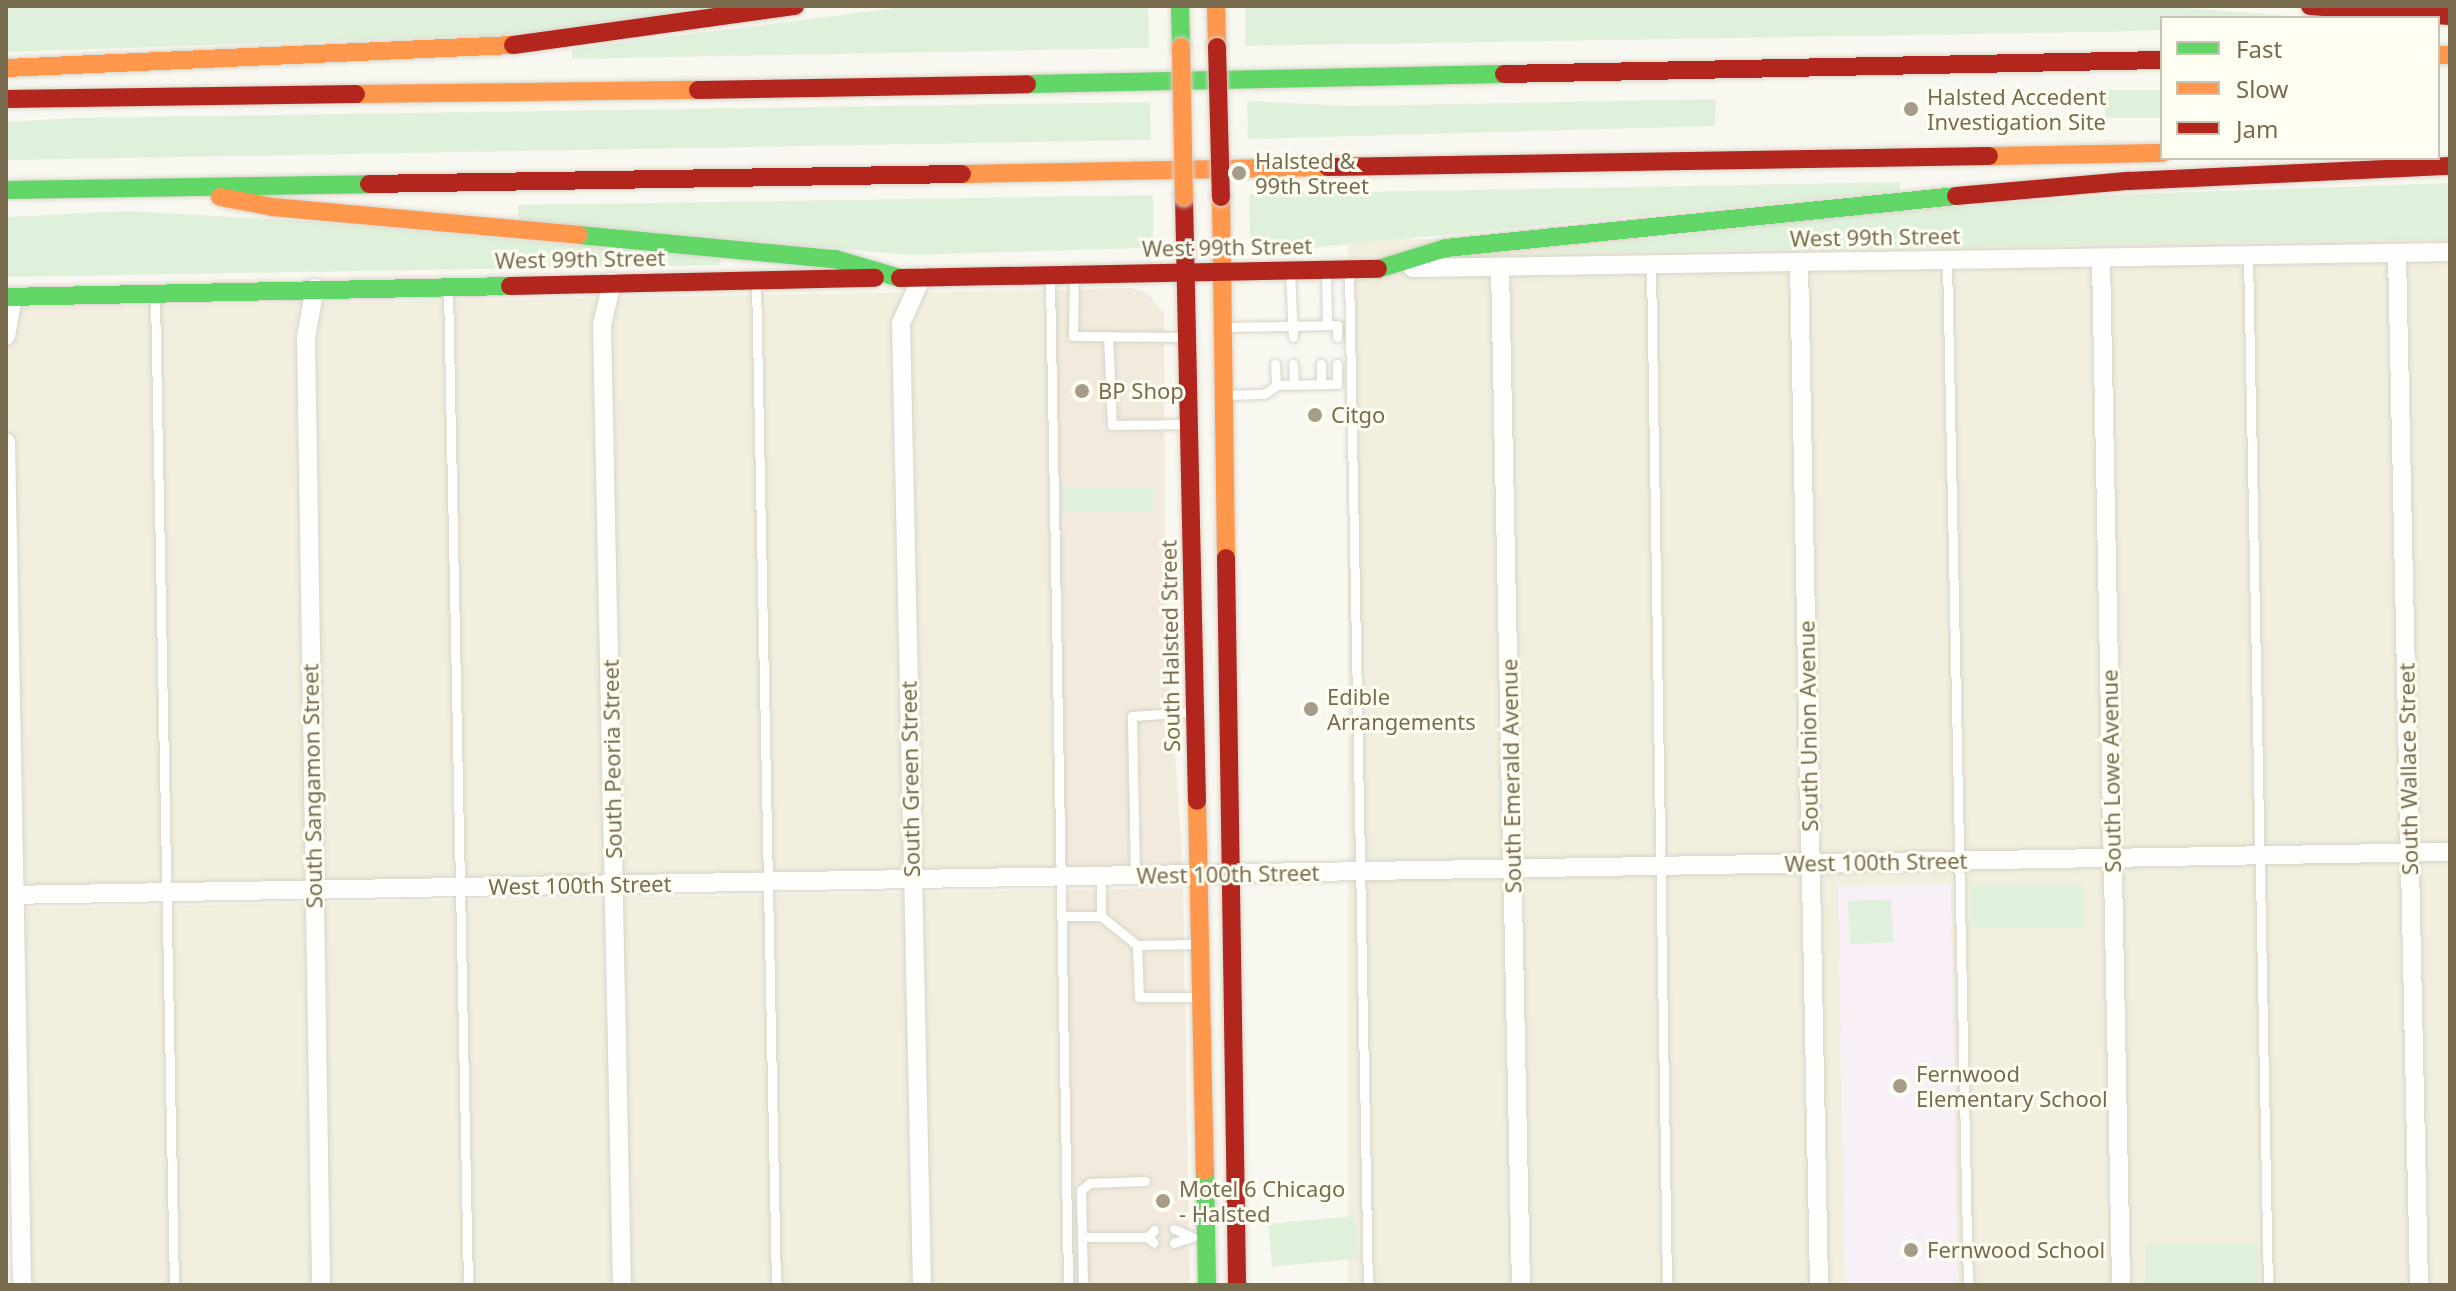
<!DOCTYPE html>
<style>
body{margin:0}
#map{position:relative;width:2456px;height:1291px;overflow:hidden;background:#f9f8f0;font-family:"Noto Sans",sans-serif}
div>[style]{position:absolute}
[style*='--x']{left:calc(var(--x)*1px);top:calc(var(--y)*1px);width:calc(var(--w)*1px);rotate:calc(var(--a)*1deg)}
.residential>*{inset:0;background:#f2efde;transform-origin:0 0}
.commercial>*{inset:0;background:#f2ebdd;transform-origin:0 0}
.education>*{inset:0;background:#f9eff6;transform-origin:0 0}
.green>*{inset:0;background:#e0f1db;transform-origin:0 0}
.roads{filter:drop-shadow(0 0 2px #d7d4ca) drop-shadow(0 0 2px #d7d4ca)}
.lane>*{height:9px;margin:-4.5px;padding:0 4.5px;transform-origin:4.5px;border-radius:4.5px;background:#fefefd}
.street>*{height:18px;margin:-9px;padding:0 9px;transform-origin:9px;border-radius:9px;background:#fefefd}
.fast>*{height:18px;margin:-9px;padding:0 9px;transform-origin:9px;border-radius:9px;background:#63d668}
.slow>*{height:18px;margin:-9px;padding:0 9px;transform-origin:9px;border-radius:9px;background:#ff974d}
.jam>*{height:18px;margin:-9px;padding:0 9px;transform-origin:9px;border-radius:9px;background:#b3261e}
.bridges{filter:drop-shadow(0 0 2px #d7d3c8) drop-shadow(0 0 2px #d7d3c8)}
.slow-bridge>*{height:18px;margin:-9px;padding:0 9px;transform-origin:9px;border-radius:9px;background:#ff974d}
.jam-bridge>*{height:18px;margin:-9px;padding:0 9px;transform-origin:9px;border-radius:9px;background:#b3261e}
.dots>*{width:22px;height:22px;translate:-50% -50%;box-sizing:border-box;border:4px solid #fffef3;border-radius:50%}
span{translate:-50% -50%;white-space:nowrap;text-align:center;line-height:1.15;-webkit-text-stroke:6px #fffef3;paint-order:stroke}
.poi-label{font-size:22px;color:#796b4e}
.left{translate:0 -50%;text-align:left}
.street-label{font-size:22px;color:#796b4e}
.frame{position:absolute;inset:0;border:8px solid #796b4e;pointer-events:none}
.legend{position:absolute;left:2160px;top:16px;width:280px;height:144px;box-sizing:border-box;background:#fffef3;border:2px solid #c9c3b1;margin:0;padding:10px 14px;list-style:none;font-size:24px;color:#796b4e}
.legend li{display:flex;align-items:center;gap:16px;height:40px}
.legend b{width:40px;border:2px solid #c9c3b1}
</style>
<div id="map">
<div class="residential">
<div style="left:2450px;top:239px;width:1046px;height:1102px;rotate:90deg"></div>
<div style="left:1050px;top:290px;width:577px;height:1044px;rotate:89deg"></div>
<div style="left:1061px;top:890px;width:395px;height:1055px;rotate:89deg"></div>
</div>
<div class="commercial">
<div style="clip-path:polygon(1132px 288px,1147px 293px,1164px 313px,1165px 615px,1183px 866px,1061px 867px,1050px 290px)"></div>
<div style="left:1183px;top:888px;width:397px;height:122px;rotate:89deg"></div>
</div>
<div class="education">
<div style="left:1951px;top:884px;width:401px;height:113px;rotate:89deg"></div>
</div>
<div class="green">
<div style="clip-path:polygon(749px 6px,531px 34px,6px 52px,6px 7px)"></div>
<div style="clip-path:polygon(911px 6px,1148px 6px,1149px 48px,572px 59px,572px 49px)"></div>
<div style="clip-path:polygon(1245px 6px,2160px 6px,2317px 18px,2162px 18px,2162px 30px,2099px 32px,1245px 46px)"></div>
<div style="left:2162px;top:90px;width:28px;height:57px;rotate:90deg"></div>
<div style="clip-path:polygon(1716px 99px,1715px 126px,1248px 139px,1247px 101px,1350px 106px)"></div>
<div style="clip-path:polygon(1150px 102px,1151px 140px,6px 160px,6px 122px,72px 118px)"></div>
<div style="clip-path:polygon(1900px 182px,1900px 191px,1287px 250px,1250px 241px,1249px 194px)"></div>
<div style="clip-path:polygon(2450px 183px,2450px 239px,1537px 253px,1847px 215px,2111px 195px)"></div>
<div style="clip-path:polygon(1153px 195px,1153px 245px,1144px 248px,909px 255px,518px 220px,518px 205px)"></div>
<div style="clip-path:polygon(128px 211px,304px 221px,719px 258px,720px 265px,6px 277px,6px 217px)"></div>
<div style="left:1153px;top:487px;width:25px;height:92px;rotate:90deg"></div>
<div style="left:2084px;top:885px;width:42px;height:112px;rotate:90deg"></div>
<div style="left:1891px;top:899px;width:43px;height:43px;rotate:87deg"></div>
<div style="left:1355px;top:1216px;width:43px;height:87px;rotate:85deg"></div>
<div style="left:2258px;top:1243px;width:42px;height:112px;rotate:90deg"></div>
</div>
<div class="roads">
<div class="lane">
<div style="--x:2248;--y:255;--w:1030;--a:88.89"></div>
<div style="--x:1947;--y:260;--w:1025;--a:88.83"></div>
<div style="--x:1651;--y:265;--w:1020;--a:89.1"></div>
<div style="--x:1349;--y:272;--w:1013;--a:88.93"></div>
<div style="--x:1290;--y:273;--w:64;--a:87.3"></div>
<div style="--x:1326;--y:273;--w:52;--a:88.9"></div>
<div style="--x:1074;--y:277;--w:59;--a:91"></div>
<div style="--x:1073;--y:336;--w:109;--a:0.5"></div>
<div style="--x:1050;--y:279;--w:1006;--a:88.97"></div>
<div style="--x:756;--y:281;--w:1004;--a:88.86"></div>
<div style="--x:448;--y:288;--w:997;--a:88.85"></div>
<div style="--x:155;--y:297;--w:988;--a:88.9"></div>
<div style="--x:1228;--y:327;--w:109;--a:-1.1"></div>
<div style="--x:1337;--y:325;--w:12;--a:90"></div>
<div style="--x:1108;--y:336;--w:89;--a:87.4"></div>
<div style="--x:1112;--y:425;--w:75;--a:-0.8"></div>
<div style="--x:1275;--y:364;--w:21;--a:87"></div>
<div style="--x:1293;--y:364;--w:20;--a:87"></div>
<div style="--x:1321;--y:364;--w:20;--a:90"></div>
<div style="--x:1228;--y:395;--w:36;--a:-2"></div>
<div style="--x:1264;--y:394;--w:16;--a:-35"></div>
<div style="--x:1277;--y:385;--w:60;--a:-1"></div>
<div style="--x:1337;--y:384;--w:20;--a:-90"></div>
<div style="--x:1135;--y:875;--w:159;--a:-91.1"></div>
<div style="--x:1132;--y:716;--w:60;--a:-3.8"></div>
<div style="--x:1101;--y:876;--w:40;--a:90"></div>
<div style="--x:1101;--y:916;--w:46;--a:38.9"></div>
<div style="--x:1137;--y:945;--w:58;--a:-1"></div>
<div style="--x:1062;--y:916;--w:39;--a:0"></div>
<div style="--x:1137;--y:945;--w:52;--a:87.8"></div>
<div style="--x:1139;--y:997;--w:60;--a:0"></div>
<div style="--x:1145;--y:1181;--w:55;--a:177.9"></div>
<div style="--x:1090;--y:1183;--w:11;--a:142"></div>
<div style="--x:1081;--y:1190;--w:47;--a:88.8"></div>
<div style="--x:1082;--y:1237;--w:66;--a:0"></div>
<div style="--x:1174;--y:1229;--w:20;--a:24"></div>
<div style="--x:1192;--y:1237;--w:19;--a:162"></div>
<div style="--x:1154;--y:1230;--w:9;--a:131"></div>
<div style="--x:1148;--y:1237;--w:8;--a:45"></div>
<div style="--x:1082;--y:1237;--w:48;--a:88.8"></div>
</div>
<div class="street">
<div style="--x:2397;--y:253;--w:1032;--a:88.78"></div>
<div style="--x:2101;--y:258;--w:1027;--a:88.88"></div>
<div style="--x:1799;--y:262;--w:1023;--a:88.88"></div>
<div style="--x:1500;--y:267;--w:1018;--a:88.82"></div>
<div style="--x:1413;--y:268;--w:1037;--a:-0.88"></div>
<div style="--x:612;--y:282;--w:44;--a:103.1"></div>
<div style="--x:602;--y:325;--w:960;--a:88.81"></div>
<div style="--x:315;--y:288;--w:50;--a:100.4"></div>
<div style="--x:306;--y:337;--w:948;--a:89.09"></div>
<div style="--x:6;--y:336;--w:40;--a:-80"></div>
<div style="--x:6;--y:442;--w:843;--a:88.91"></div>
<div style="--x:6;--y:895;--w:2444;--a:-1.01"></div>
<div style="--x:922;--y:1285;--w:962;--a:-91.25"></div>
<div style="--x:901;--y:323;--w:51;--a:-65.5"></div>
</div>
<div class="fast">
<div style="--x:1180;--y:6;--w:41;--a:88.6"></div>
<div style="--x:1027;--y:84;--w:477;--a:-1.2"></div>
<div style="--x:6;--y:190;--w:363;--a:-0.9"></div>
<div style="--x:579;--y:235;--w:257;--a:5.4"></div>
<div style="--x:835;--y:259;--w:68;--a:16.3"></div>
<div style="--x:1378;--y:269;--w:71;--a:-17.2"></div>
<div style="--x:1446;--y:248;--w:513;--a:-5.82"></div>
<div style="--x:6;--y:297;--w:504;--a:-1.25"></div>
<div style="--x:1205;--y:1171;--w:114;--a:89"></div>
</div>
<div class="slow">
<div style="--x:1216;--y:6;--w:41;--a:88.6"></div>
<div style="--x:2438;--y:55;--w:12;--a:0"></div>
<div style="--x:6;--y:68;--w:508;--a:-2.6"></div>
<div style="--x:356;--y:94;--w:342;--a:-0.7"></div>
<div style="--x:1989;--y:156;--w:173;--a:-1"></div>
<div style="--x:962;--y:174;--w:366;--a:-1.1"></div>
<div style="--x:220;--y:197;--w:54;--a:10.7"></div>
<div style="--x:273;--y:207;--w:307;--a:5.2"></div>
<div style="--x:1221;--y:197;--w:361;--a:89.2"></div>
<div style="--x:1197;--y:801;--w:370;--a:88.8"></div>
</div>
<div class="jam">
<div style="--x:2310;--y:6;--w:140;--a:4.1"></div>
<div style="--x:513;--y:45;--w:285;--a:-7.9"></div>
<div style="--x:1504;--y:74;--w:658;--a:-1.22"></div>
<div style="--x:698;--y:90;--w:329;--a:-1"></div>
<div style="--x:6;--y:99;--w:350;--a:-0.8"></div>
<div style="--x:1328;--y:167;--w:661;--a:-0.95"></div>
<div style="--x:369;--y:184;--w:593;--a:-0.97"></div>
<div style="--x:1956;--y:196;--w:174;--a:-5"></div>
<div style="--x:2129;--y:181;--w:321;--a:-2.7"></div>
<div style="--x:1184;--y:197;--w:604;--a:88.77"></div>
<div style="--x:900;--y:278;--w:478;--a:-1.1"></div>
<div style="--x:510;--y:286;--w:365;--a:-1.3"></div>
<div style="--x:1226;--y:558;--w:727;--a:89.13"></div>
</div>
</div>
<div class="bridges">
<div class="slow-bridge">
<div style="--x:1181;--y:47;--w:150;--a:88.9"></div>
</div>
<div class="jam-bridge">
<div style="--x:1217;--y:47;--w:150;--a:88.5"></div>
</div>
</div>
<div class="dots">
<div style="left:1911px;top:109px;background:#a69c87"></div>
<div style="left:1239px;top:173px;background:#a69c87"></div>
<div style="left:1082px;top:391px;background:#a69c87"></div>
<div style="left:1315px;top:415px;background:#a69c87"></div>
<div style="left:1311px;top:709px;background:#a69c87"></div>
<div style="left:1900px;top:1086px;background:#a69c87"></div>
<div style="left:1163px;top:1201px;background:#a69c87"></div>
<div style="left:1911px;top:1250px;background:#a69c87"></div>
</div>
<div class="poi-label">
<span class="left" style="left:1927px;top:109px">Halsted Accedent<br>Investigation Site</span>
<span class="left" style="left:1255px;top:173px">Halsted &amp;<br>99th Street</span>
<span class="left" style="left:1098px;top:391px">BP Shop</span>
<span class="left" style="left:1331px;top:415px">Citgo</span>
<span class="left" style="left:1327px;top:709px">Edible<br>Arrangements</span>
<span class="left" style="left:1916px;top:1086px">Fernwood<br>Elementary School</span>
<span class="left" style="left:1179px;top:1201px">Motel 6 Chicago<br>- Halsted</span>
<span class="left" style="left:1927px;top:1250px">Fernwood School</span>
</div>
<div class="street-label">
<span style="left:1875px;top:237px;rotate:-1deg">West 99th Street</span>
<span style="left:1227px;top:247px;rotate:-1deg">West 99th Street</span>
<span style="left:580px;top:259px;rotate:-1deg">West 99th Street</span>
<span style="left:1170px;top:646px;rotate:-91deg">South Halsted Street</span>
<span style="left:1808px;top:726px;rotate:-91deg">South Union Avenue</span>
<span style="left:612px;top:759px;rotate:-91deg">South Peoria Street</span>
<span style="left:2408px;top:769px;rotate:-91deg">South Wallace Street</span>
<span style="left:2111px;top:771px;rotate:-91deg">South Lowe Avenue</span>
<span style="left:1511px;top:776px;rotate:-91deg">South Emerald Avenue</span>
<span style="left:910px;top:779px;rotate:-91deg">South Green Street</span>
<span style="left:312px;top:786px;rotate:-91deg">South Sangamon Street</span>
<span style="left:1876px;top:862px;rotate:-1deg">West 100th Street</span>
<span style="left:1228px;top:874px;rotate:-1deg">West 100th Street</span>
<span style="left:580px;top:885px;rotate:-1deg">West 100th Street</span>
</div>
<div class="frame"></div>
<ul class="legend">
<li><b style="height:10px;background:#63d668"></b>Fast</li>
<li><b style="height:10px;background:#ff974d"></b>Slow</li>
<li><b style="height:10px;background:#b3261e"></b>Jam</li>
</ul>
</div>
